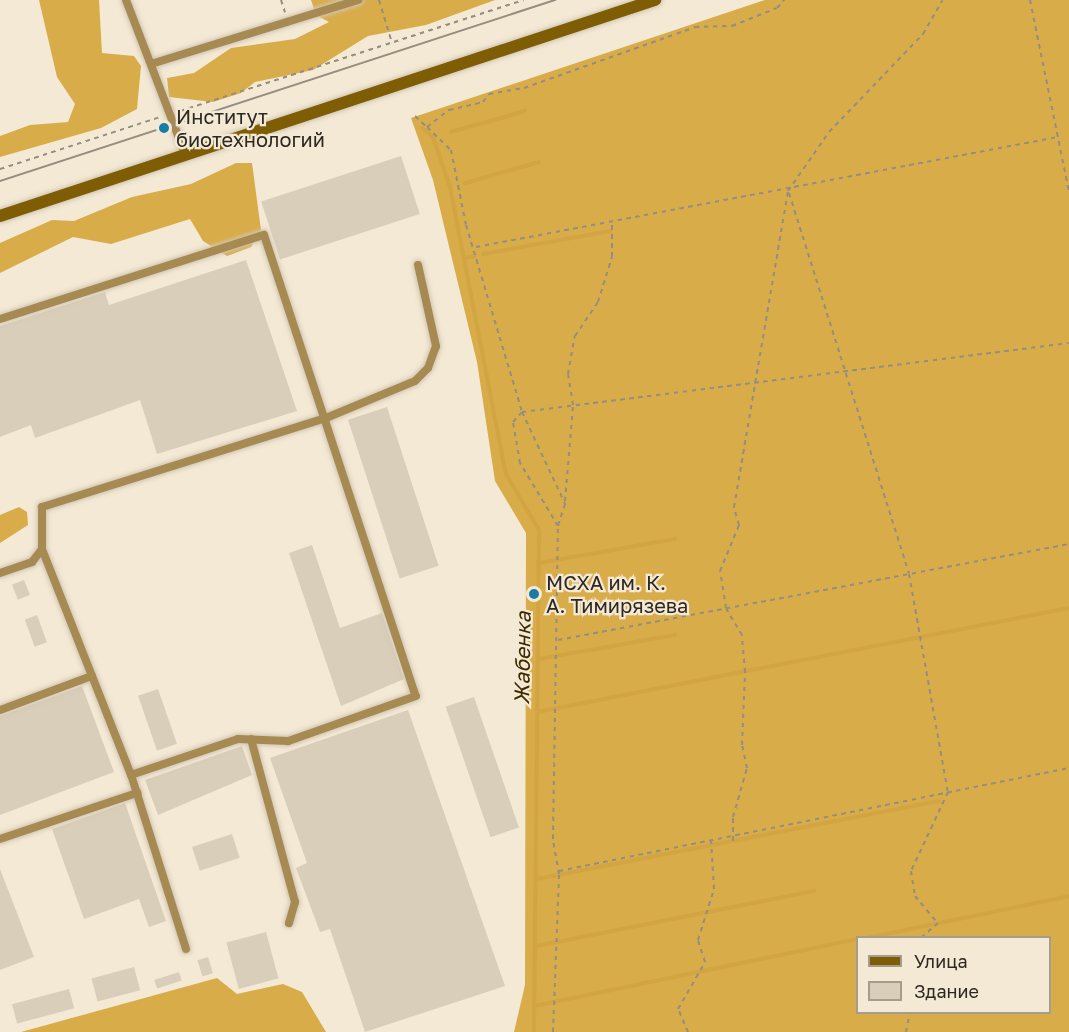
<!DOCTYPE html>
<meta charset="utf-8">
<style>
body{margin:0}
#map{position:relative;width:1069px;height:1032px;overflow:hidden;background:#f4e9d4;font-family:"Golos Text",sans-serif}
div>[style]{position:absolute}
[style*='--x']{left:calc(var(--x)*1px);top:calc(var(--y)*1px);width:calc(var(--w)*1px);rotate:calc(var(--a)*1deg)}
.forest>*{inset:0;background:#d9ac4a}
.stream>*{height:4px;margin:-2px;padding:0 2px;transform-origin:2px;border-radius:2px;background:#d2a442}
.building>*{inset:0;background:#d8ceb9;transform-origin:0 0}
.path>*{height:2px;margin-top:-1px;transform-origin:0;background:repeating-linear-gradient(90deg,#958d7f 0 4.5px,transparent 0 9px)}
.roads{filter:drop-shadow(0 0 2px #d0c6b4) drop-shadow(0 0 2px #d0c6b4)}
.lane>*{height:8px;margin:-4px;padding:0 4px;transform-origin:4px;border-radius:4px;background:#a78a51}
.secondary>*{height:12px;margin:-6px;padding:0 6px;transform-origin:6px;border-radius:6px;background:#7f5d05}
.tram>*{height:1.5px;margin:-0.75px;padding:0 0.75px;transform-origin:0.75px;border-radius:0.75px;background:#958d7f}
.dots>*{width:16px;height:16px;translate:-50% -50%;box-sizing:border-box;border:3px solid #f4e9d4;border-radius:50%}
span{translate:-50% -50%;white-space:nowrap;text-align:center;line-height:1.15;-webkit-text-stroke:4.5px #f4e9d4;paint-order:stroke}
.poi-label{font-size:20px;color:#2d2821}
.left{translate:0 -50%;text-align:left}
.water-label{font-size:21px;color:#3c2900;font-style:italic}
.legend{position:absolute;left:856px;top:936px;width:195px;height:78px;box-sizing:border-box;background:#f4e9d4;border:2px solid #a49c8c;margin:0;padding:8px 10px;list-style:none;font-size:18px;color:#2d2821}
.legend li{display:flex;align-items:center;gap:12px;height:30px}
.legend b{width:30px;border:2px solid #a49c8c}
</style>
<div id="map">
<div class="forest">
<div style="clip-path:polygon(39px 0,99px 0,102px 53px,134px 56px,141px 66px,137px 109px,101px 128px,0 157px,0 136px,30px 125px,68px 122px,75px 104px,57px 77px)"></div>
<div style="clip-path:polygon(311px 0,495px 0,426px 25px,368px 36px,313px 70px,255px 82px,241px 93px,213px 102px,169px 97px,167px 78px,194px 73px,231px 48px,295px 39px,329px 22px,316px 15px)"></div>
<div style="clip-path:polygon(evenodd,765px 0,1069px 0,1069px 1032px,514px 1032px,525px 985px,526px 533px,495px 481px,477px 362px,433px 180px,411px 118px,765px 0,858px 938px,1050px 938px,1050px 1012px,858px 1012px,858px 938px)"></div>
<div style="clip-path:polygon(236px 163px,252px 163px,261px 230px,251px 247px,227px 256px,203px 241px,190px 219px,111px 244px,73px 237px,0 273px,0 243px,52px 220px,74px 221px,132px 197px,191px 184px)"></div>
<div style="clip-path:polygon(19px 507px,27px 512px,28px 525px,0 543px,0 515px)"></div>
<div style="clip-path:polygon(217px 978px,237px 994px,283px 984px,302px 992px,326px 1032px,21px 1032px)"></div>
</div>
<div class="stream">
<div style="--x:422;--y:128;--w:14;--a:39"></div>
<div style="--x:433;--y:137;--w:53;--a:71.2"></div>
<div style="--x:450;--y:187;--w:292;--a:79"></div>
<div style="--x:506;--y:474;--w:65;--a:59.5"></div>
<div style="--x:539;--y:530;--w:502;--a:90.57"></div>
<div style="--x:451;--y:132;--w:77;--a:-15.8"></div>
<div style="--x:465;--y:183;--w:77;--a:-15.8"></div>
<div style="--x:483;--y:254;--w:129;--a:-10.3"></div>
<div style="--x:465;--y:258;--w:10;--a:-11"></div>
<div style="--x:539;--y:563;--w:138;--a:-10"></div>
<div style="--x:539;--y:659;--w:138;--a:-10"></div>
<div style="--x:537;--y:712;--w:542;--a:-11.06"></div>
<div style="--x:537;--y:879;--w:409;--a:-11"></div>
<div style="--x:867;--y:938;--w:206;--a:-11.7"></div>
<div style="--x:536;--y:946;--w:284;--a:-11.2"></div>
<div style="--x:534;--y:1006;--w:331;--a:-11.7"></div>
</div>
<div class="building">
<div style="left:401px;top:156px;width:61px;height:147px;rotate:72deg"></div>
<div style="clip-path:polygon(246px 260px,297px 411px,157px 454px,140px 400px,35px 438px,31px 425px,0 437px,0 326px,105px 292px,109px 305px)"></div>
<div style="left:387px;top:407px;width:167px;height:41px;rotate:72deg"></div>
<div style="clip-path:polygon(312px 545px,340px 628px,382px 613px,404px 679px,341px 706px,289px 553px)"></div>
<div style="left:24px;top:580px;width:16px;height:13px;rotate:68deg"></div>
<div style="left:37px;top:615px;width:29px;height:13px;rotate:70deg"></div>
<div style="clip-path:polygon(82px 686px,114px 772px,0 815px,0 716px)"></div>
<div style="left:158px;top:689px;width:58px;height:21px;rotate:71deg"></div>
<div style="left:474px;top:697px;width:138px;height:30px;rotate:71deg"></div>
<div style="clip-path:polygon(408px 710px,505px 986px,365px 1032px,330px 929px,320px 932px,296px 868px,307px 863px,270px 758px)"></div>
<div style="clip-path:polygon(242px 746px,252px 775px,158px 815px,145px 780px)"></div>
<div style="clip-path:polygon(125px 803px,166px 921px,149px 927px,139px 899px,84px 919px,52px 829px)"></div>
<div style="left:232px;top:834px;width:25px;height:42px;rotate:72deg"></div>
<div style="clip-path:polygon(0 869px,34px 957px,0 970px)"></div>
<div style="left:266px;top:932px;width:48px;height:41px;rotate:75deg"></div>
<div style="left:208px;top:957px;width:17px;height:11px;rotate:73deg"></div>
<div style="left:134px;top:967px;width:24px;height:44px;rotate:75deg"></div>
<div style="left:179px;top:972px;width:9px;height:26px;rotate:72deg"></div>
<div style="left:69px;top:989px;width:20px;height:59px;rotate:75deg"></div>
</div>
<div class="path">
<div style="--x:281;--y:0;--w:13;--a:72"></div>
<div style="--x:379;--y:0;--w:45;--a:73.2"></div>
<div style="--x:1030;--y:0;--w:195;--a:78.5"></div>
<div style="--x:180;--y:111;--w:361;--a:-17.9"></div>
<div style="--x:415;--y:116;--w:16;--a:43"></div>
<div style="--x:427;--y:127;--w:28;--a:-38"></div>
<div style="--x:449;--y:110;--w:35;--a:-13"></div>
<div style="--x:483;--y:102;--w:10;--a:-53"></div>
<div style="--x:489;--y:94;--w:36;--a:-10"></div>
<div style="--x:524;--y:88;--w:182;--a:-19.6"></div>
<div style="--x:695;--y:27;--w:37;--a:-2"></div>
<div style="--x:732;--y:26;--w:48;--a:-21.8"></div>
<div style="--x:777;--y:8;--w:11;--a:-49"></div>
<div style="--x:427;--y:127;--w:33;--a:44"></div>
<div style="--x:451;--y:150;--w:76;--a:78.7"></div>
<div style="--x:466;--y:225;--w:195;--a:73.3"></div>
<div style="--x:522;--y:412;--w:102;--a:64.9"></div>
<div style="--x:565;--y:504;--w:23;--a:108"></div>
<div style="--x:0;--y:169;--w:168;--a:-18"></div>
<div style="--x:789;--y:193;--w:399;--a:72.5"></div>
<div style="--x:909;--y:574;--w:221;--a:79.9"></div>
<div style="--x:948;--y:792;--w:87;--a:115.1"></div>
<div style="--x:911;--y:871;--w:25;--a:81"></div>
<div style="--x:915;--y:896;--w:35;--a:50"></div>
<div style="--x:938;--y:923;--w:23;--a:139"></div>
<div style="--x:476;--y:247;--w:592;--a:-10.7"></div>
<div style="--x:565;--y:501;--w:96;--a:-85.2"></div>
<div style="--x:573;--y:405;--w:31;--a:-99"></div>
<div style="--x:568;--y:374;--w:39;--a:-80"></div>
<div style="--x:575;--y:336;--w:41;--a:-55.9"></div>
<div style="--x:598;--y:302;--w:47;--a:-72.7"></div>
<div style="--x:612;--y:257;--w:34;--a:-90"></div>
<div style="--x:558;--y:640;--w:520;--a:-10.64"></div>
<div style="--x:733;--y:841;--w:24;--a:-90"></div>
<div style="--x:733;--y:817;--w:51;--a:-74.1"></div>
<div style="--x:747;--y:768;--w:24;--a:-102"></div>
<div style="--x:742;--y:745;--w:73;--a:-87.6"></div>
<div style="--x:745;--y:672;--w:37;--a:-95"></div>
<div style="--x:742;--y:635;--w:31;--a:-121"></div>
<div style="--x:726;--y:608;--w:37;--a:-99"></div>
<div style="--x:720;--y:571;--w:50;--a:-67.6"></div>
<div style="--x:739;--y:525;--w:19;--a:-106"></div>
<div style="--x:734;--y:507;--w:321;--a:-80.3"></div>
<div style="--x:788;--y:191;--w:72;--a:-55.2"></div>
<div style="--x:829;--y:132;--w:136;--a:-46.2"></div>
<div style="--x:923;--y:34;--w:39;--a:-60"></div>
<div style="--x:559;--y:871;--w:520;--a:-11.42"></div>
<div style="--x:553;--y:1032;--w:158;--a:-87.8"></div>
<div style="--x:559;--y:874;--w:36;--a:-100"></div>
<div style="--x:553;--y:839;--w:313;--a:-89.1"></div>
<div style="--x:558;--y:526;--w:74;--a:-121.1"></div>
<div style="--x:520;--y:463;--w:42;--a:-99.7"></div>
<div style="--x:513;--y:422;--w:13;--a:-48"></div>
<div style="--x:522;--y:412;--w:551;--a:-7.19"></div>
<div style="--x:688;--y:1032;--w:25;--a:-113"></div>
<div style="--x:678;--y:1009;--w:54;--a:-60.1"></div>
<div style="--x:705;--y:962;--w:23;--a:-108"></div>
<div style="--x:698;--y:940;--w:53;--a:-72.6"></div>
<div style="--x:714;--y:889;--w:49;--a:-93.5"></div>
<div style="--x:906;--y:1032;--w:20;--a:-79"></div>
</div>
<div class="roads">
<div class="lane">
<div style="--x:126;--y:0;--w:167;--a:69"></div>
<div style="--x:151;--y:64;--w:217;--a:-17.2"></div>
<div style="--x:0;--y:319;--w:277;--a:-17.7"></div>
<div style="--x:264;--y:235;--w:485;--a:71.8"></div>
<div style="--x:416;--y:696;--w:136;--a:160.6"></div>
<div style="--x:288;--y:741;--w:50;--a:-177.7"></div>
<div style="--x:238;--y:739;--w:113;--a:161.4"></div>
<div style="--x:0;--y:573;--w:34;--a:-19"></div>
<div style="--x:32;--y:562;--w:16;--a:-52"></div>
<div style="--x:0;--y:710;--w:98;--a:-20.3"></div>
<div style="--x:251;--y:739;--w:169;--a:74.9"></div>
<div style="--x:295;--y:902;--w:22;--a:106"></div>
<div style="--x:0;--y:839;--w:145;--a:-18.6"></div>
<div style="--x:186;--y:949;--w:182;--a:-107.5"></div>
<div style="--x:131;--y:775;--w:243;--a:-111.5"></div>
<div style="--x:42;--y:549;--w:42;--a:-90"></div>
<div style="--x:42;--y:507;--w:298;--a:-17.4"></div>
<div style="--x:326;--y:418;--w:96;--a:-22.6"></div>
<div style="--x:415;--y:381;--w:18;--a:-45"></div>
<div style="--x:428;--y:368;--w:23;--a:-70"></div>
<div style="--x:436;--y:346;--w:83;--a:-102.5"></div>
</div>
<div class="secondary">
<div style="--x:0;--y:216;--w:690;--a:-18.25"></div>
</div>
</div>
<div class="tram">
<div style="--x:0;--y:181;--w:584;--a:-18.06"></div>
</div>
<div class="dots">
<div style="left:164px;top:128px;background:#187ca7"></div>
<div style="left:534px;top:594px;background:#187ca7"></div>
</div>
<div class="poi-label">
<span class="left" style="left:176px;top:128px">Институт<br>биотехнологий</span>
<span class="left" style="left:546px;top:594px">МСХА им. К.<br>А. Тимирязева</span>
</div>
<div class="water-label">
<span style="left:522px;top:658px;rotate:-89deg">Жабенка</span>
</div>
<ul class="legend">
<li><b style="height:8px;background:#7f5d05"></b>Улица</li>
<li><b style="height:16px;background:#d8ceb9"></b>Здание</li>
</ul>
</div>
